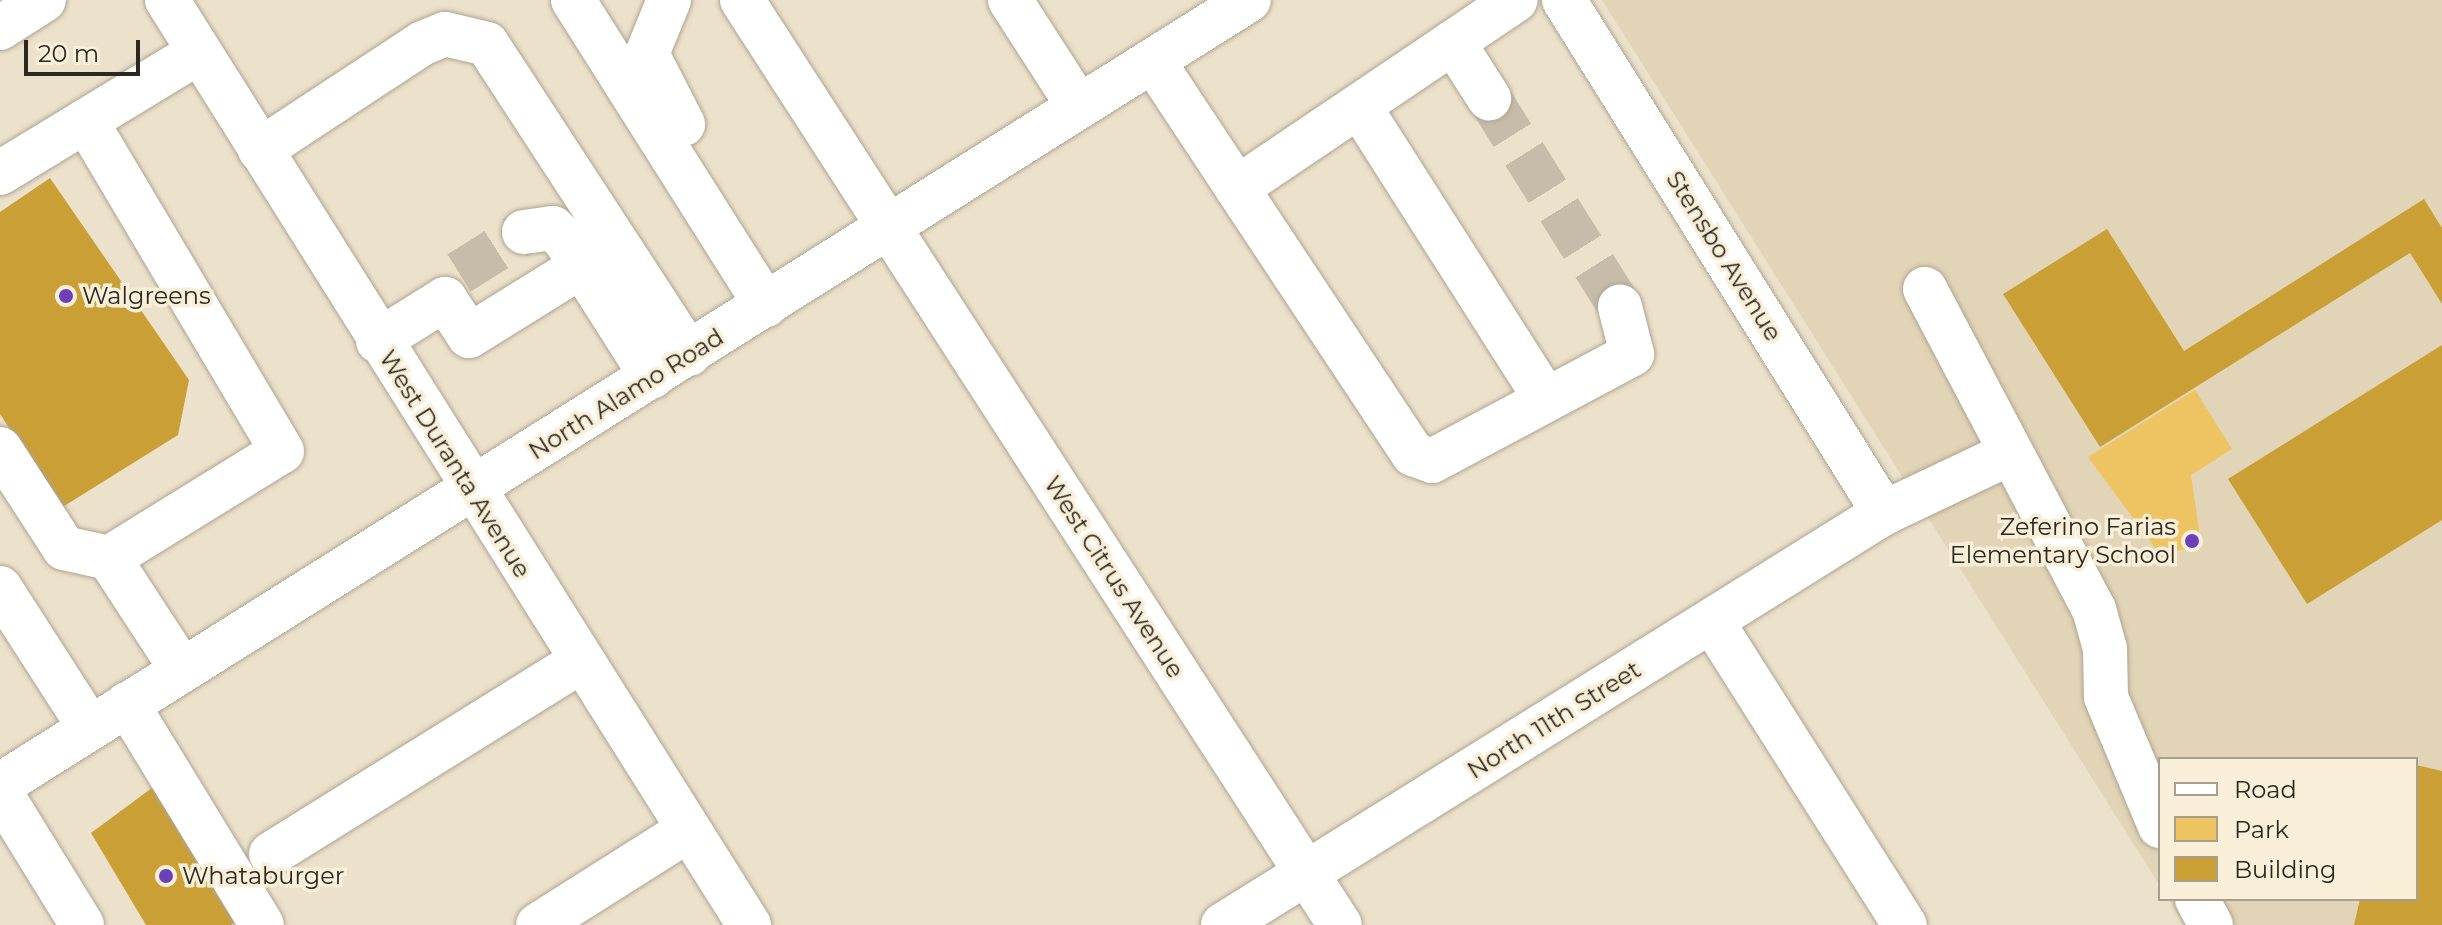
<!DOCTYPE html>
<style>
body{margin:0}
#map{position:relative;width:2442px;height:925px;overflow:hidden;background:#ece1cb;font-family:Montserrat,sans-serif}
div>[style]{position:absolute}
[style*='--x']{left:calc(var(--x)*1px);top:calc(var(--y)*1px);width:calc(var(--w)*1px);rotate:calc(var(--a)*1deg)}
.built>*{inset:0;background:#e2d4b7}
.green>*{inset:0;background:#eec361}
.building>*{inset:0;background:#ca9f35}
.minor-tunnel>*{height:44px;margin-top:-22px;transform-origin:0;background:repeating-linear-gradient(90deg,#c6bca9 0 44px,transparent 0 66px)}
.roads{filter:drop-shadow(0 0 2px #afa590) drop-shadow(0 0 2px #afa590)}
.minor>*{height:44px;margin:-22px;padding:0 22px;transform-origin:22px;border-radius:22px;background:#fff}
.major>*{height:44px;margin:-22px;padding:0 22px;transform-origin:22px;border-radius:22px;background:#fff}
.dots>*{width:22px;height:22px;translate:-50% -50%;box-sizing:border-box;border:4px solid #f9efd8;border-radius:50%}
span{translate:-50% -50%;white-space:nowrap;text-align:center;line-height:1.15;-webkit-text-stroke:7px #f9efd8;paint-order:stroke}
.street-label{font-size:24px;color:#2c2820}
.poi-label{font-size:24px;color:#2c2820}
.left{translate:0 -50%;text-align:left}
.right{translate:-100% -50%;text-align:right}
.legend{position:absolute;left:2158px;top:757px;width:260px;height:144px;box-sizing:border-box;background:#f9efd8;border:2px solid #a79f8e;margin:0;padding:10px 14px;list-style:none;font-size:24px;color:#2c2820}
.legend li{display:flex;align-items:center;gap:16px;height:40px}
.legend b{width:40px;border:2px solid #a79f8e}
.scale{position:absolute;left:24px;top:40px;width:116px;height:36px;box-sizing:border-box;border:4px solid #2c2820;border-top:0;padding-left:10px;font-size:24px;line-height:28px;white-space:nowrap;color:#2c2820;-webkit-text-stroke:6px #f9efd8;paint-order:stroke}
</style>
<div id="map">
<div class="built">
<div style="clip-path:polygon(1602px 0,2442px 0,2442px 925px,2185px 925px,2168px 899px,2416px 899px,2416px 759px,2160px 759px,2160px 886px)"></div>
</div>
<div class="green">
<div style="clip-path:polygon(2195px 390px,2232px 449px,2191px 475px,2201px 544px,2161px 556px,2088px 457px)"></div>
</div>
<div class="building">
<div style="clip-path:polygon(50px 178px,189px 380px,178px 435px,61px 508px,0 414px,0 212px)"></div>
<div style="clip-path:polygon(2424px 199px,2442px 228px,2442px 304px,2410px 253px,2100px 447px,2003px 294px,2107px 229px,2184px 351px)"></div>
<div style="clip-path:polygon(2442px 345px,2442px 520px,2307px 604px,2228px 479px)"></div>
<div style="clip-path:polygon(2416px 765px,2442px 771px,2442px 925px,2354px 925px,2360px 899px,2416px 899px)"></div>
<div style="clip-path:polygon(160px 782px,241px 918px,231px 925px,146px 925px,91px 833px)"></div>
</div>
<div class="minor-tunnel">
<div style="--x:1489;--y:98;--w:247;--a:57.9"></div>
<div style="--x:459;--y:273;--w:77;--a:-32.2"></div>
</div>
<div class="roads">
<div class="minor">
<div style="--x:167;--y:0;--w:1093;--a:57.82"></div>
<div style="--x:573;--y:0;--w:361;--a:57.7"></div>
<div style="--x:669;--y:0;--w:58;--a:112.2"></div>
<div style="--x:647;--y:54;--w:79;--a:62.8"></div>
<div style="--x:742;--y:0;--w:1101;--a:57.12"></div>
<div style="--x:1010;--y:0;--w:127;--a:57.2"></div>
<div style="--x:1564;--y:0;--w:605;--a:58.04"></div>
<div style="--x:0;--y:28;--w:52;--a:-32.5"></div>
<div style="--x:1453;--y:42;--w:67;--a:57.3"></div>
<div style="--x:1153;--y:61;--w:152;--a:56.5"></div>
<div style="--x:1237;--y:188;--w:336;--a:-34"></div>
<div style="--x:1359;--y:106;--w:348;--a:57.5"></div>
<div style="--x:260;--y:150;--w:195;--a:-33.3"></div>
<div style="--x:423;--y:43;--w:24;--a:-22"></div>
<div style="--x:445;--y:34;--w:43;--a:13.4"></div>
<div style="--x:487;--y:44;--w:370;--a:56.9"></div>
<div style="--x:0;--y:173;--w:233;--a:-31.3"></div>
<div style="--x:1237;--y:188;--w:319;--a:56.5"></div>
<div style="--x:1413;--y:454;--w:20;--a:20"></div>
<div style="--x:1432;--y:461;--w:227;--a:-28.1"></div>
<div style="--x:1632;--y:354;--w:49;--a:-104.3"></div>
<div style="--x:524;--y:232;--w:29;--a:-8"></div>
<div style="--x:553;--y:228;--w:17;--a:45"></div>
<div style="--x:565;--y:240;--w:162;--a:57.6"></div>
<div style="--x:1925;--y:289;--w:362;--a:62.2"></div>
<div style="--x:2094;--y:609;--w:41;--a:74.6"></div>
<div style="--x:2105;--y:649;--w:48;--a:88.8"></div>
<div style="--x:2106;--y:697;--w:140;--a:67.3"></div>
<div style="--x:378;--y:341;--w:79;--a:-32.1"></div>
<div style="--x:445;--y:299;--w:44;--a:57"></div>
<div style="--x:469;--y:336;--w:133;--a:-31.8"></div>
<div style="--x:0;--y:449;--w:118;--a:57.1"></div>
<div style="--x:64;--y:548;--w:46;--a:12.5"></div>
<div style="--x:109;--y:558;--w:203;--a:-31.7"></div>
<div style="--x:282;--y:451;--w:384;--a:-120.7"></div>
<div style="--x:109;--y:558;--w:134;--a:56.9"></div>
<div style="--x:0;--y:588;--w:166;--a:57.3"></div>
<div style="--x:1713;--y:623;--w:358;--a:57.6"></div>
<div style="--x:127;--y:704;--w:259;--a:58.6"></div>
<div style="--x:0;--y:792;--w:156;--a:58.3"></div>
<div style="--x:271;--y:854;--w:364;--a:-31.9"></div>
<div style="--x:2197;--y:899;--w:30;--a:62"></div>
<div style="--x:538;--y:925;--w:178;--a:-32.3"></div>
<div style="--x:1223;--y:925;--w:779;--a:-31.94"></div>
<div style="--x:1884;--y:513;--w:137;--a:-25.4"></div>
</div>
<div class="major">
<div style="--x:0;--y:785;--w:1475;--a:-32.15"></div>
</div>
</div>
<div class="dots">
<div style="left:66px;top:296px;background:#6c40b8"></div>
<div style="left:2192px;top:541px;background:#6c40b8"></div>
<div style="left:166px;top:876px;background:#6c40b8"></div>
</div>
<div class="street-label">
<span style="left:1724px;top:256px;rotate:58deg">Stensbo Avenue</span>
<span style="left:626px;top:394px;rotate:-32deg">North Alamo Road</span>
<span style="left:455px;top:464px;rotate:58deg">West Duranta Avenue</span>
<span style="left:1114px;top:577px;rotate:57deg">West Citrus Avenue</span>
<span style="left:1554px;top:720px;rotate:-32deg">North 11th Street</span>
</div>
<div class="poi-label">
<span class="left" style="left:82px;top:296px">Walgreens</span>
<span class="right" style="left:2176px;top:541px">Zeferino Farias<br>Elementary School</span>
<span class="left" style="left:182px;top:876px">Whataburger</span>
</div>
<ul class="legend">
<li><b style="height:10px;background:#fff"></b>Road</li>
<li><b style="height:22px;background:#eec361"></b>Park</li>
<li><b style="height:22px;background:#ca9f35"></b>Building</li>
</ul>
<div class="scale">20 m</div>
</div>
